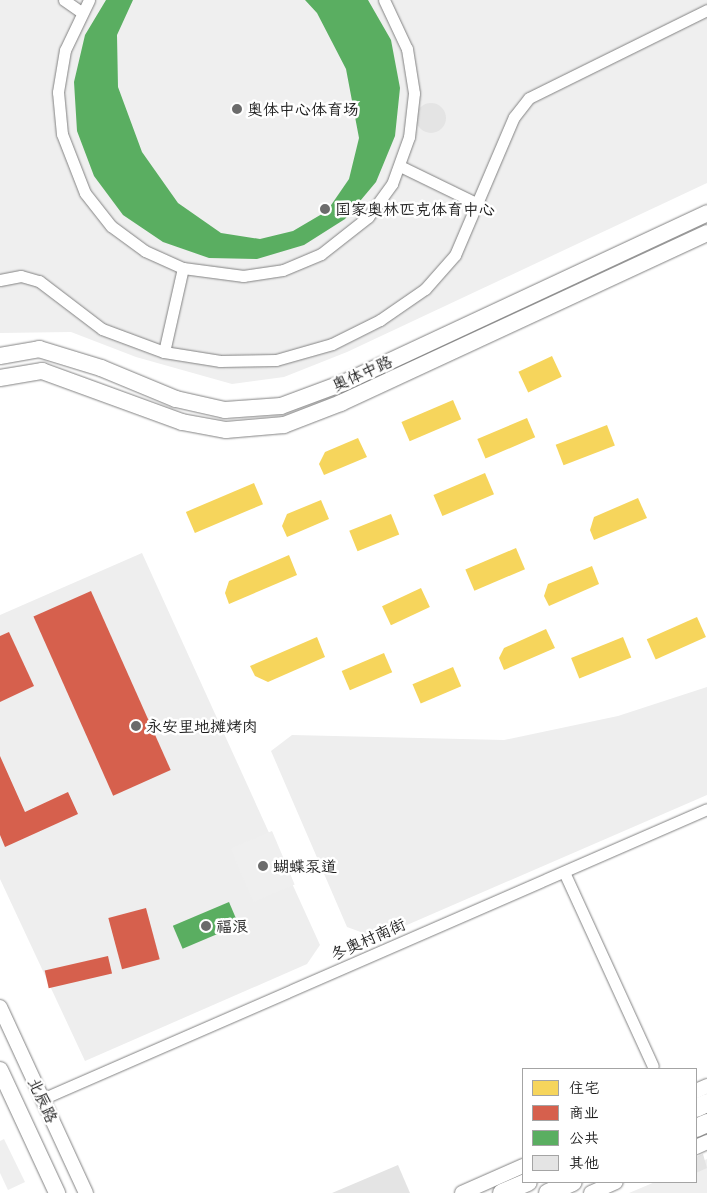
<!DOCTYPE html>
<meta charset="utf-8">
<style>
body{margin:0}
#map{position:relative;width:707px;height:1193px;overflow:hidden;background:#fff;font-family:"Patrick Hand","LXGW WenKai TC",sans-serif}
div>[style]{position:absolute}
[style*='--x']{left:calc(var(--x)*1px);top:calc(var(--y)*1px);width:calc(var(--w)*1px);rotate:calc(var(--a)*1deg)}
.built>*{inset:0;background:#eee}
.green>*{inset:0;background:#efefef;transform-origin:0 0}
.homes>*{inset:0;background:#f6d55c;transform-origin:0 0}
.shops>*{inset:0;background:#d6604d;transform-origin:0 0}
.public>*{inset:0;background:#5aae61;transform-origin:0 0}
.building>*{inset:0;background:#e4e4e4}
.round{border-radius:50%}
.roads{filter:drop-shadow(0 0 1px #828282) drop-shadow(0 0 1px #828282)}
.minor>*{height:11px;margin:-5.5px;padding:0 5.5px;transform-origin:5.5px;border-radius:5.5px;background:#fff}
.tertiary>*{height:14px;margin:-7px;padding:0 7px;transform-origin:7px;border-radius:7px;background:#fff}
.secondary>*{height:16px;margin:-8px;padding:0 8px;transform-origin:8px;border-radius:8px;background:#fff}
.primary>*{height:18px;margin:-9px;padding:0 9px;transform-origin:9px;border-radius:9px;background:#fff}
.dots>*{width:14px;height:14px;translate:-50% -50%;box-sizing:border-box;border:2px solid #fff;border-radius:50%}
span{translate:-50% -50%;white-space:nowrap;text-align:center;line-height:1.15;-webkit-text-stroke:5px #fff;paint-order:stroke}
.poi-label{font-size:16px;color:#1c1c1c}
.left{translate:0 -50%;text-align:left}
.street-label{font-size:16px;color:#1c1c1c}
.legend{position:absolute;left:522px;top:1068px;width:175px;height:115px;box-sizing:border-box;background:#fff;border:1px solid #a4a4a4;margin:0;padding:6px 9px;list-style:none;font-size:15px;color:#1c1c1c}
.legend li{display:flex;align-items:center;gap:10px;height:25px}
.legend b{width:25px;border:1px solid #a4a4a4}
</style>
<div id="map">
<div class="built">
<div style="clip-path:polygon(142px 553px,320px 945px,307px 964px,85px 1061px,0 879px,0 615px)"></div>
<div style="clip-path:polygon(707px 687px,707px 795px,377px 938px,347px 927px,271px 751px,292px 735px,504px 740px,618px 716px)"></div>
</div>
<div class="green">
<div style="clip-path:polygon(0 0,707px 0,707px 183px,347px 352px,284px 377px,232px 384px,136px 357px,71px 332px,0 333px)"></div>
<div style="left:272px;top:831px;width:58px;height:45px;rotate:67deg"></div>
<div style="clip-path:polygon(4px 1139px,25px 1182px,8px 1190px,0 1173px,0 1141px)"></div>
<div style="clip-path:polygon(707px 1159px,707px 1193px,629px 1193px,655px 1182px,696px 1182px,696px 1164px)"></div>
</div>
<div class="homes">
<div style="left:552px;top:356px;width:23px;height:37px;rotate:65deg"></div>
<div style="left:453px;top:400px;width:21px;height:56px;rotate:67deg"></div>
<div style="left:527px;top:418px;width:21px;height:54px;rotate:67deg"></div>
<div style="left:607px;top:425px;width:22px;height:55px;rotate:69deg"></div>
<div style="clip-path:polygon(358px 438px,367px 457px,324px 475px,319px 464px,325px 452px)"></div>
<div style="left:485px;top:473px;width:23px;height:56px;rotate:67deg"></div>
<div style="left:254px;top:483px;width:23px;height:74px;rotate:67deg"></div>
<div style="clip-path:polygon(638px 498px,647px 518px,594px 540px,590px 530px,594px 517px)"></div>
<div style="clip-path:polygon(321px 500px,329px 519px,287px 537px,282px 526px,287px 514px)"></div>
<div style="left:391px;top:514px;width:22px;height:45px;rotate:68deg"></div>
<div style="left:516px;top:548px;width:23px;height:55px;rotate:67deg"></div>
<div style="clip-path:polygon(289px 555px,297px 575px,229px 604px,225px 593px,229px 581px)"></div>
<div style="clip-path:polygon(592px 566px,599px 584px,549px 606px,544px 596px,548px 584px)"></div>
<div style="left:421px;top:588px;width:21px;height:43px;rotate:65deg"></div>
<div style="left:697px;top:617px;width:22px;height:55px;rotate:66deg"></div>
<div style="clip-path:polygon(546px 629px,555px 648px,504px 670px,499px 658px,504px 648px)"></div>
<div style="clip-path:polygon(317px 637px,325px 657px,268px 682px,255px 676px,250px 666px)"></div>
<div style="left:623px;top:637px;width:22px;height:56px;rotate:68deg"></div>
<div style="left:384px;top:653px;width:21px;height:46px;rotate:67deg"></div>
<div style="left:453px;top:667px;width:21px;height:44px;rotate:67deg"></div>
</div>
<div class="shops">
<div style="left:91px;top:591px;width:196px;height:63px;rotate:66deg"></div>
<div style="clip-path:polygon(9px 632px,34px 686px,0 702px,0 636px)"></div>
<div style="clip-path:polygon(0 756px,25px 812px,68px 792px,78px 814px,5px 847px,0 835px)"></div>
<div style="left:146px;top:908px;width:53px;height:39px;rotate:75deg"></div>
<div style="left:108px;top:956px;width:18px;height:65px;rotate:77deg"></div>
</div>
<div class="public">
<div style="clip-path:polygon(106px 0,133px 0,117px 35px,118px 87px,142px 152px,178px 203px,221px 233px,260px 239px,293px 231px,327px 211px,349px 179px,359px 138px,346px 69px,317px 13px,305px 0,368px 0,391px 40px,400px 88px,395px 136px,376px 182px,345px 219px,304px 245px,257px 259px,209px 258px,163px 242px,123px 215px,94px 176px,77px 131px,74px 82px,85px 35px)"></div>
<div style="left:229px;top:902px;width:25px;height:61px;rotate:67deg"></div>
</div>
<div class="building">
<div class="round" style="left:416px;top:103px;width:30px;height:30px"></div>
<div style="clip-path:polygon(703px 1154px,707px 1168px,696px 1173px,696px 1157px)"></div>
<div style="clip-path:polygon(398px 1165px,410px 1193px,332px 1193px)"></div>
</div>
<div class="roads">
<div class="minor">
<div style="--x:64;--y:0;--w:21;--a:35"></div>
<div style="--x:89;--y:0;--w:55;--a:115.6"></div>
<div style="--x:65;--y:50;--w:43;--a:99.5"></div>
<div style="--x:58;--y:92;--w:42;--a:84.6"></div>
<div style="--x:62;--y:134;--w:63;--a:68.7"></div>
<div style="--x:85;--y:193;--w:42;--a:51.8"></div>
<div style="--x:111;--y:226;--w:42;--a:36.3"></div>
<div style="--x:145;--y:251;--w:42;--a:24.1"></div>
<div style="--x:183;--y:268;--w:61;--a:7.6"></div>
<div style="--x:243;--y:276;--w:40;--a:-8.5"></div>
<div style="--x:283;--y:270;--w:41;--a:-22.8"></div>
<div style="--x:321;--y:254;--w:60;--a:-38.2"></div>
<div style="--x:368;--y:217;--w:41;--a:-54"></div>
<div style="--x:392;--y:184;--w:50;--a:-70.1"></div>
<div style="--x:409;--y:137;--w:44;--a:-83.5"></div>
<div style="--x:414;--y:93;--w:45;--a:-99"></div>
<div style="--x:407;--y:49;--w:54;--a:-115.1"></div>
<div style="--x:400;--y:166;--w:89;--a:26"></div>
<div style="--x:0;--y:280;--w:21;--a:-11"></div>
<div style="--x:21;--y:276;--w:19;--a:16"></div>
<div style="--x:39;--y:281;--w:79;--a:37.3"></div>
<div style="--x:102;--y:329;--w:66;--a:20.4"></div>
<div style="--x:164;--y:352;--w:57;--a:9.1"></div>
<div style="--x:220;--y:361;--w:56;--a:-1"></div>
<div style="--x:276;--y:360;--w:58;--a:-15.9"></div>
<div style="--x:332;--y:344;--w:54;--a:-26.6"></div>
<div style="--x:380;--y:320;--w:55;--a:-34.6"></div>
<div style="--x:425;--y:289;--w:45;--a:-48.6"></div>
<div style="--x:455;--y:255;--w:150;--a:-66.9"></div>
<div style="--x:514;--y:117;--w:24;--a:-52"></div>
<div style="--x:529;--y:98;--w:199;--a:-26.3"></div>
<div style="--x:164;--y:352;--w:86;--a:-77.3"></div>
<div style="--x:564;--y:872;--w:213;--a:65.4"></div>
<div style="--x:42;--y:1099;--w:725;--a:-23.56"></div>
</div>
<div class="tertiary">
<div style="--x:0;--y:1007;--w:205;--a:65.2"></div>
<div style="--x:696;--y:1091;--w:12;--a:-24"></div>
<div style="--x:696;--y:1147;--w:12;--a:-24"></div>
<div style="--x:462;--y:1193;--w:67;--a:-23.9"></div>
<div style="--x:591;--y:1193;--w:27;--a:-24"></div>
</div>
<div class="secondary">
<div style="--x:0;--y:356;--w:40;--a:-10"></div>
<div style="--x:39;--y:349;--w:65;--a:17"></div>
<div style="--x:101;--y:368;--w:81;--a:22.5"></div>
<div style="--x:176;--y:399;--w:50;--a:12.7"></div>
<div style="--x:225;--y:410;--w:56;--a:-4.1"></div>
<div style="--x:281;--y:406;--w:66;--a:-20.4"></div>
<div style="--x:343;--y:383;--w:402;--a:-25"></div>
<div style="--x:0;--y:378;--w:43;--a:-9.5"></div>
<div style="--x:42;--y:371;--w:149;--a:20"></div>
<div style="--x:182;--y:422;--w:45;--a:10.3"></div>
<div style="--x:226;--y:430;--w:58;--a:-4.9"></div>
<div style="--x:284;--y:425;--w:61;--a:-21.1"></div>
<div style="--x:341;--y:403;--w:404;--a:-24.9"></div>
<div style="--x:0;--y:1070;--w:136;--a:65.1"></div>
</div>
<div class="primary">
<div style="--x:696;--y:1108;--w:12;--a:-24"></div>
<div style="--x:696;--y:1128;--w:12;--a:-24"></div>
<div style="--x:502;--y:1193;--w:28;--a:-23"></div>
<div style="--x:548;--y:1193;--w:27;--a:-24"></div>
</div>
</div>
<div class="dots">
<div style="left:237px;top:109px;background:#6b6b6b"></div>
<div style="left:325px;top:209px;background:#6b6b6b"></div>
<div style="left:136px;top:726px;background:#6b6b6b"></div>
<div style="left:263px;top:866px;background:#6b6b6b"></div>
<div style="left:206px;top:926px;background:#6b6b6b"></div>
</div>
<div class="poi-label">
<span class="left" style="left:247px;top:109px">奥体中心体育场</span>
<span class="left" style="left:335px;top:209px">国家奥林匹克体育中心</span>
<span class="left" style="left:146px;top:726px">永安里地摊烤肉</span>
<span class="left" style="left:273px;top:866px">蝴蝶泵道</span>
<span class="left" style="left:216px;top:926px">福浪</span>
</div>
<div class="street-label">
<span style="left:362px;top:373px;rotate:-24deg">奥体中路</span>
<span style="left:368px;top:939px;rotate:-24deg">冬奥村南街</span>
<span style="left:43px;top:1100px;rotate:65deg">北辰路</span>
</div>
<ul class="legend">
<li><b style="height:14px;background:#f6d55c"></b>住宅</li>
<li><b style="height:14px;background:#d6604d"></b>商业</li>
<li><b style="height:14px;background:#5aae61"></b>公共</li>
<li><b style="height:14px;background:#e4e4e4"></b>其他</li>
</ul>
</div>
